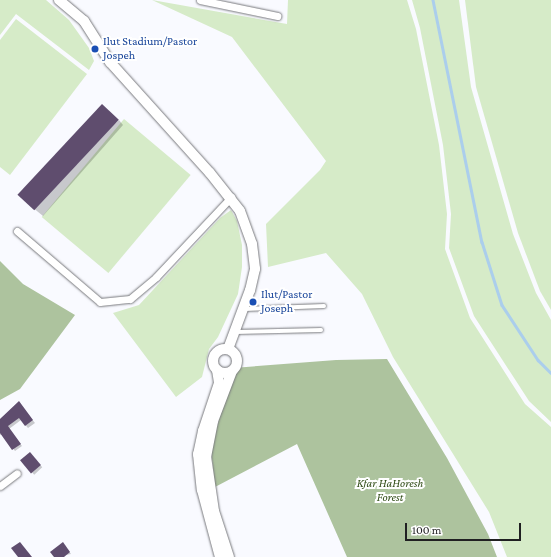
<!DOCTYPE html>
<style>
body{margin:0}
#map{position:relative;width:551px;height:557px;overflow:hidden;background:#f9faff;font-family:"Crimson Pro",serif}
div>[style]{position:absolute}
[style*='--x']{left:calc(var(--x)*1px);top:calc(var(--y)*1px);width:calc(var(--w)*1px);rotate:calc(var(--a)*1deg)}
.green>*{inset:0;background:#d6ebc8;transform-origin:0 0}
.forest>*{inset:0;background:#adc39e}
.shadow>*{inset:0;background:#0003;transform-origin:0 0}
.stream>*{height:2.5px;margin:-1.25px;padding:0 1.25px;transform-origin:1.25px;border-radius:1.25px;background:#abceec}
.building>*{inset:0;background:#5f4d6e;transform-origin:0 0}
.roads{filter:drop-shadow(0 0 1px #78797d) drop-shadow(0 0 1px #78797d)}
.lane>*{height:3.5px;margin:-1.75px;padding:0 1.75px;transform-origin:1.75px;border-radius:1.75px;background:#fff}
.street>*{height:7px;margin:-3.5px;padding:0 3.5px;transform-origin:3.5px;border-radius:3.5px;background:#fff}
.secondary>*{height:10px;margin:-5px;padding:0 5px;transform-origin:5px;border-radius:5px;background:#fff}
.secondary>.ring{margin:-5px;padding:0;box-sizing:content-box;background:none;border:10px solid #fff;border-radius:50%}
.dots>*{width:11px;height:11px;translate:-50% -50%;box-sizing:border-box;border:2px solid #fff;border-radius:50%}
span{translate:-50% -50%;white-space:nowrap;text-align:center;line-height:1.15;-webkit-text-stroke:4px #fff;paint-order:stroke}
.transit-label{font-size:12px;color:#164399}
.left{translate:0 -50%;text-align:left}
.park-label{font-size:12px;color:#304c16;font-style:italic}
.scale{position:absolute;left:405px;top:523px;width:116px;height:18px;box-sizing:border-box;border:2px solid #202022;border-top:0;padding-left:5px;font-size:12px;line-height:14px;white-space:nowrap;color:#202022;-webkit-text-stroke:3px #fff;paint-order:stroke}
</style>
<div id="map">
<div class="green">
<div style="clip-path:polygon(0 0,46px 0,69px 20px,89px 48px,94px 61px,89px 70px,16px 14px,0 35px)"></div>
<div style="clip-path:polygon(152px 0,287px 24px,288px 0,407px 0,416px 29px,439px 145px,447px 214px,445px 249px,470px 318px,525px 404px,551px 427px,551px 557px,507px 557px,489px 512px,393px 357px,362px 294px,326px 253px,268px 267px,266px 224px,320px 170px,326px 161px,232px 37px)"></div>
<div style="clip-path:polygon(412px 0,459px 0,471px 87px,513px 234px,536px 293px,551px 320px,551px 422px,529px 401px,474px 316px,449px 248px,451px 214px,443px 145px,420px 28px)"></div>
<div style="clip-path:polygon(465px 0,551px 0,551px 310px,540px 291px,518px 233px,476px 87px)"></div>
<div style="clip-path:polygon(16px 19px,87px 74px,10px 175px,0 167px,0 40px)"></div>
<div style="left:124px;top:119px;width:87px;height:128px;rotate:40deg"></div>
<div style="clip-path:polygon(231px 210px,237px 221px,242px 245px,242px 267px,238px 294px,218px 337px,209px 349px,202px 377px,176px 397px,113px 313px,139px 305px,220px 218px)"></div>
</div>
<div class="forest">
<div style="clip-path:polygon(0 261px,23px 284px,75px 315px,20px 389px,0 400px)"></div>
<div style="clip-path:polygon(387px 359px,447px 458px,488px 534px,497px 557px,347px 557px,297px 444px,215px 487px,211px 449px,233px 368px,336px 360px)"></div>
</div>
<div class="shadow">
<div style="clip-path:polygon(119px 120px,123px 125px,43px 216px,26px 202px)"></div>
<div style="clip-path:polygon(19px 403px,35px 423px,28px 428px,21px 420px,9px 429px,22px 446px,15px 451px,2px 434px,0 435px,0 419px)"></div>
<div style="left:30px;top:454px;width:18px;height:11px;rotate:47deg"></div>
<div style="clip-path:polygon(65px 546px,71px 554px,55px 557px)"></div>
</div>
<div class="stream">
<div style="--x:433;--y:0;--w:247;--a:78.6"></div>
<div style="--x:482;--y:242;--w:66;--a:72.4"></div>
<div style="--x:502;--y:305;--w:66;--a:56.8"></div>
<div style="--x:538;--y:360;--w:18;--a:45"></div>
</div>
<div class="building">
<div style="left:102px;top:104px;width:23px;height:124px;rotate:43deg"></div>
<div style="clip-path:polygon(19px 401px,33px 420px,25px 426px,19px 418px,8px 426px,21px 444px,12px 450px,0 433px,0 419px)"></div>
<div style="left:30px;top:452px;width:17px;height:13px;rotate:50deg"></div>
<div style="clip-path:polygon(20px 542px,32px 557px,18px 557px,11px 548px)"></div>
<div style="clip-path:polygon(63px 542px,70px 552px,64px 557px,54px 557px,50px 552px)"></div>
</div>
<div class="roads">
<div class="lane">
<div style="--x:245;--y:309;--w:79;--a:-2.2"></div>
<div style="--x:236;--y:332;--w:85;--a:-1.3"></div>
</div>
<div class="street">
<div style="--x:200;--y:0;--w:79;--a:11.7"></div>
<div style="--x:17;--y:231;--w:109;--a:40.5"></div>
<div style="--x:100;--y:302;--w:30;--a:-6"></div>
<div style="--x:130;--y:299;--w:34;--a:-40"></div>
<div style="--x:156;--y:277;--w:110;--a:-46.8"></div>
<div style="--x:0;--y:486;--w:21;--a:-37"></div>
</div>
<div class="secondary">
<div style="--x:59;--y:0;--w:33;--a:40"></div>
<div style="--x:84;--y:21;--w:49;--a:57.6"></div>
<div style="--x:110;--y:62;--w:149;--a:48"></div>
<div style="--x:210;--y:173;--w:48;--a:51.7"></div>
<div style="--x:240;--y:211;--w:35;--a:70"></div>
<div style="--x:252;--y:244;--w:25;--a:83"></div>
<div style="--x:255;--y:269;--w:22;--a:103"></div>
<div style="--x:250;--y:290;--w:63;--a:110.4"></div>
<div class="ring" style="left:213px;top:349px;width:14px;height:14px"></div>
<div style="--x:217;--y:370;--w:13;--a:81"></div>
<div style="--x:219;--y:383;--w:51;--a:108.4"></div>
<div style="--x:203;--y:431;--w:24;--a:102"></div>
<div style="--x:198;--y:454;--w:36;--a:84"></div>
<div style="--x:202;--y:490;--w:69;--a:75"></div>
<div style="--x:229;--y:557;--w:48;--a:-108.1"></div>
<div style="--x:214;--y:511;--w:55;--a:-98.4"></div>
<div style="--x:206;--y:457;--w:37;--a:-79"></div>
<div style="--x:213;--y:421;--w:53;--a:-69.2"></div>
</div>
</div>
<div class="dots">
<div style="left:95px;top:49px;background:#1a4fb4"></div>
<div style="left:253px;top:302px;background:#1a4fb4"></div>
</div>
<div class="transit-label">
<span class="left" style="left:103px;top:49px">Ilut Stadium/Pastor<br>Jospeh</span>
<span class="left" style="left:261px;top:302px">Ilut/Pastor<br>Joseph</span>
</div>
<div class="park-label">
<span style="left:390px;top:491px">Kfar HaHoresh<br>Forest</span>
</div>
<div class="scale">100 m</div>
</div>
